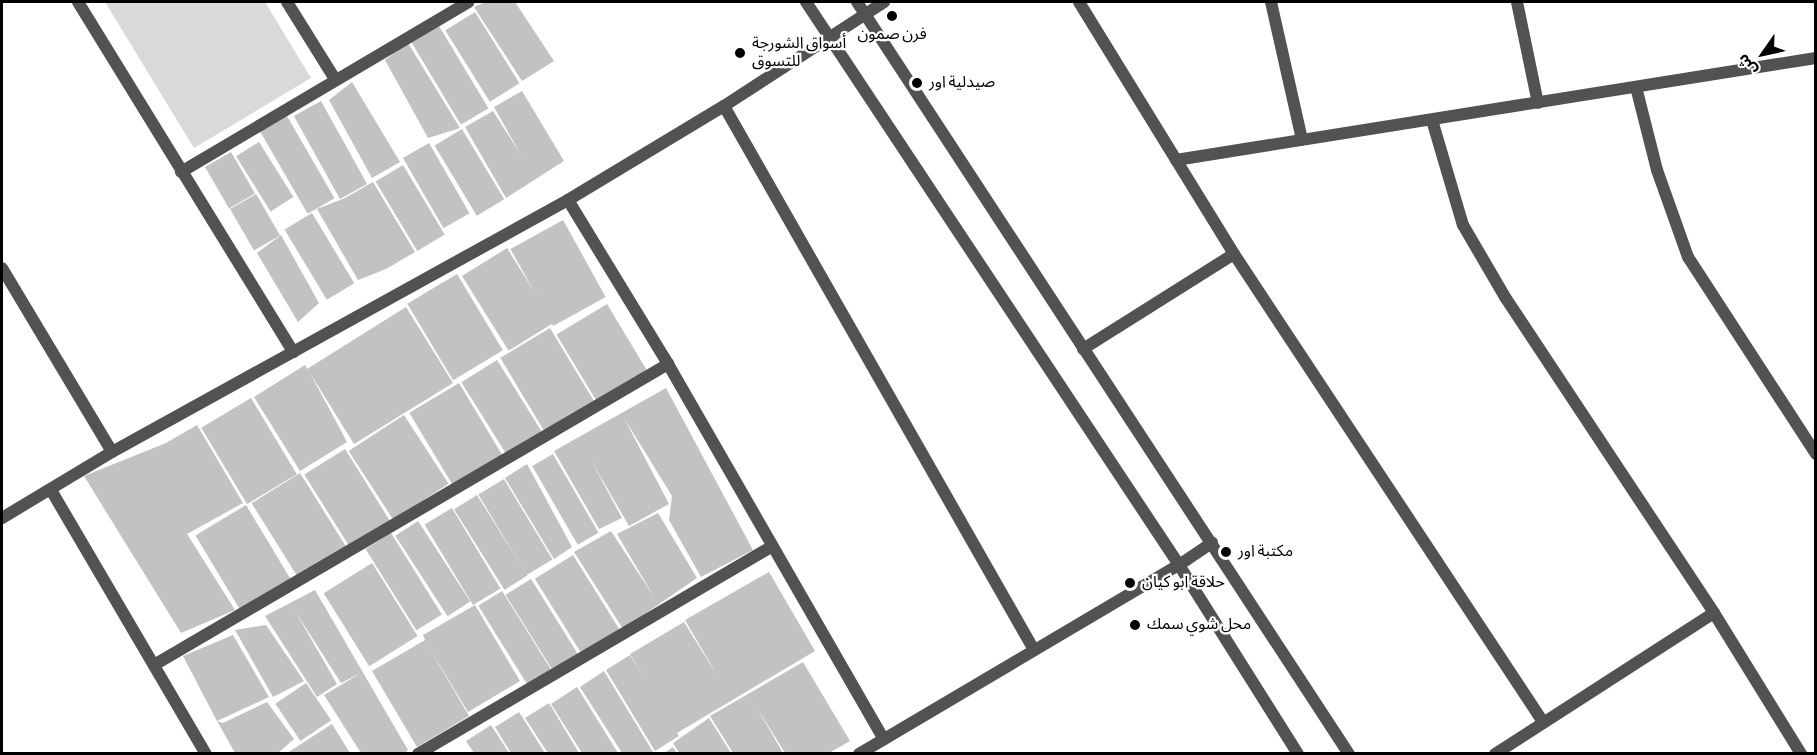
<!DOCTYPE html>
<meta charset="utf-8">
<style>
body{margin:0}
#map{position:relative;width:1817px;height:755px;overflow:hidden;background:#fff;font-family:"Sofia Sans Condensed","Noto Sans Arabic",sans-serif}
div>[style]{position:absolute}
[style*='--x']{left:calc(var(--x)*1px);top:calc(var(--y)*1px);width:calc(var(--w)*1px);rotate:calc(var(--a)*1deg)}
.green>*{inset:0;background:#d9d9d9}
.building>*{inset:0;background:#c2c2c2;transform-origin:0 0}
.minor>*{height:12px;margin:-6px;padding:0 6px;transform-origin:6px;border-radius:6px;background:#525252}
.tertiary>*{height:12px;margin:-6px;padding:0 6px;transform-origin:6px;border-radius:6px;background:#525252}
.dots>*{width:16px;height:16px;translate:-50% -50%;box-sizing:border-box;border:3px solid #fff;border-radius:50%}
span{translate:-50% -50%;white-space:nowrap;text-align:center;line-height:1.15;-webkit-text-stroke:4.5px #fff;paint-order:stroke}
.poi-label{font-size:16px;color:#000}
.left{translate:0 -50%;text-align:left}
.frame{position:absolute;inset:0;border:3px solid #000;pointer-events:none}
.north{position:absolute;left:1733px;top:24px;width:60px;height:60px;-webkit-text-stroke:4px #fff;paint-order:stroke;rotate:236deg;font-size:16px;font-weight:700;line-height:24px;text-align:center;color:#000}
.north::after{content:'';display:block;margin:auto;width:21px;height:27px;background:#000;clip-path:polygon(50% 0,100% 100%,50% 72%,0 100%)}
</style>
<div id="map">
<div class="green">
<div style="clip-path:polygon(105px 2px,265px 2px,311px 78px,194px 148px)"></div>
</div>
<div class="building">
<div style="clip-path:polygon(485px 2px,515px 2px,554px 61px,522px 81px,474px 7px)"></div>
<div style="left:475px;top:12px;width:84px;height:35px;rotate:58deg"></div>
<div style="left:439px;top:26px;width:96px;height:32px;rotate:59deg"></div>
<div style="clip-path:polygon(408px 43px,460px 128px,428px 138px,385px 60px)"></div>
<div style="clip-path:polygon(352px 82px,400px 162px,372px 178px,329px 100px)"></div>
<div style="clip-path:polygon(522px 91px,564px 161px,506px 198px,465px 127px,493px 111px,521px 155px,494px 107px)"></div>
<div style="left:321px;top:101px;width:95px;height:31px;rotate:61deg"></div>
<div style="left:287px;top:116px;width:95px;height:31px;rotate:60deg"></div>
<div style="left:462px;top:129px;width:82px;height:32px;rotate:59deg"></div>
<div style="left:259px;top:142px;width:65px;height:27px;rotate:58deg"></div>
<div style="left:429px;top:143px;width:81px;height:30px;rotate:60deg"></div>
<div style="left:231px;top:152px;width:48px;height:30px;rotate:60deg"></div>
<div style="left:403px;top:165px;width:81px;height:32px;rotate:59deg"></div>
<div style="clip-path:polygon(373px 182px,415px 252px,386px 269px,358px 280px,317px 209px,345px 198px)"></div>
<div style="left:256px;top:194px;width:48px;height:30px;rotate:60deg"></div>
<div style="left:312px;top:213px;width:82px;height:32px;rotate:59deg"></div>
<div style="left:563px;top:220px;width:88px;height:60px;rotate:61deg"></div>
<div style="clip-path:polygon(281px 235px,319px 303px,298px 322px,257px 253px)"></div>
<div style="left:507px;top:248px;width:88px;height:53px;rotate:58deg"></div>
<div style="left:457px;top:274px;width:89px;height:58px;rotate:59deg"></div>
<div style="left:607px;top:304px;width:79px;height:59px;rotate:59deg"></div>
<div style="clip-path:polygon(406px 307px,453px 383px,354px 444px,310px 373px,347px 442px,300px 471px,254px 397px,305px 365px,307px 369px)"></div>
<div style="left:550px;top:328px;width:89px;height:58px;rotate:59deg"></div>
<div style="left:497px;top:360px;width:86px;height:42px;rotate:58deg"></div>
<div style="left:459px;top:383px;width:84px;height:58px;rotate:59deg"></div>
<div style="clip-path:polygon(666px 388px,753px 550px,701px 577px,669px 520px,672px 496px,624px 418px,669px 504px,629px 526px,591px 460px,622px 518px,599px 529px,554px 451px)"></div>
<div style="left:251px;top:398px;width:89px;height:58px;rotate:59deg"></div>
<div style="left:404px;top:415px;width:82px;height:66px;rotate:57deg"></div>
<div style="clip-path:polygon(197px 425px,243px 503px,187px 534px,235px 610px,181px 633px,84px 476px,166px 443px)"></div>
<div style="left:345px;top:449px;width:86px;height:48px;rotate:58deg"></div>
<div style="left:553px;top:454px;width:91px;height:24px;rotate:60deg"></div>
<div style="clip-path:polygon(527px 464px,572px 547px,554px 559px,505px 478px)"></div>
<div style="left:300px;top:473px;width:89px;height:57px;rotate:58deg"></div>
<div style="left:504px;top:479px;width:94px;height:30px;rotate:59deg"></div>
<div style="left:477px;top:495px;width:95px;height:27px;rotate:58deg"></div>
<div style="left:246px;top:505px;width:89px;height:59px;rotate:59deg"></div>
<div style="left:452px;top:508px;width:94px;height:32px;rotate:59deg"></div>
<div style="clip-path:polygon(658px 513px,697px 578px,623px 629px,574px 552px,611px 531px,654px 597px,617px 534px)"></div>
<div style="left:418px;top:521px;width:96px;height:27px;rotate:57deg"></div>
<div style="left:391px;top:533px;width:96px;height:30px;rotate:58deg"></div>
<div style="left:573px;top:555px;width:90px;height:45px;rotate:58deg"></div>
<div style="left:372px;top:563px;width:86px;height:57px;rotate:58deg"></div>
<div style="clip-path:polygon(769px 572px,815px 651px,677px 733px,679px 736px,655px 751px,606px 670px,630px 655px,646px 680px,630px 654px,684px 622px,718px 677px,685px 620px)"></div>
<div style="left:531px;top:579px;width:90px;height:30px;rotate:58deg"></div>
<div style="clip-path:polygon(315px 590px,408px 750px,405px 753px,361px 753px,324px 695px,361px 673px,341px 683px,295px 611px,337px 684px,317px 697px,265px 616px)"></div>
<div style="left:502px;top:591px;width:96px;height:28px;rotate:58deg"></div>
<div style="clip-path:polygon(475px 605px,520px 681px,468px 712px,427px 644px,469px 716px,417px 747px,372px 671px,425px 640px,423px 635px)"></div>
<div style="clip-path:polygon(266px 625px,304px 681px,273px 697px,235px 630px)"></div>
<div style="clip-path:polygon(233px 635px,269px 697px,217px 721px,223px 723px,267px 702px,294px 739px,278px 753px,235px 753px,217px 721px,183px 656px)"></div>
<div style="clip-path:polygon(803px 662px,850px 741px,829px 753px,785px 753px,756px 706px,783px 753px,733px 753px,710px 716px)"></div>
<div style="clip-path:polygon(604px 671px,653px 752px,650px 753px,622px 753px,580px 687px)"></div>
<div style="left:306px;top:683px;width:45px;height:37px;rotate:56deg"></div>
<div style="clip-path:polygon(577px 687px,618px 753px,582px 753px,551px 704px)"></div>
<div style="clip-path:polygon(549px 703px,579px 753px,548px 753px,525px 718px)"></div>
<div style="clip-path:polygon(519px 712px,545px 753px,511px 753px,495px 727px)"></div>
<div style="clip-path:polygon(709px 718px,731px 753px,679px 753px,673px 743px)"></div>
<div style="clip-path:polygon(332px 724px,350px 753px,287px 753px)"></div>
<div style="clip-path:polygon(491px 725px,509px 753px,474px 753px,466px 741px)"></div>
<div style="clip-path:polygon(673px 747px,677px 753px,664px 753px)"></div>
</div>
<div class="minor">
<div style="--x:78;--y:2;--w:411;--a:58.4"></div>
<div style="--x:287;--y:2;--w:91;--a:58.1"></div>
<div style="--x:1079;--y:2;--w:296;--a:58.4"></div>
<div style="--x:1234;--y:254;--w:561;--a:56.56"></div>
<div style="--x:1271;--y:2;--w:141;--a:77.3"></div>
<div style="--x:1517;--y:2;--w:103;--a:78.3"></div>
<div style="--x:1636;--y:87;--w:86;--a:75.8"></div>
<div style="--x:1657;--y:170;--w:92;--a:70.4"></div>
<div style="--x:1688;--y:257;--w:235;--a:57"></div>
<div style="--x:724;--y:106;--w:626;--a:60.32"></div>
<div style="--x:1432;--y:120;--w:109;--a:73.6"></div>
<div style="--x:1463;--y:225;--w:83;--a:59.7"></div>
<div style="--x:1505;--y:297;--w:379;--a:56.5"></div>
<div style="--x:1714;--y:613;--w:166;--a:58.3"></div>
<div style="--x:1176;--y:160;--w:648;--a:-9.06"></div>
<div style="--x:181;--y:172;--w:334;--a:-30.6"></div>
<div style="--x:568;--y:200;--w:192;--a:58.6"></div>
<div style="--x:668;--y:364;--w:433;--a:60.1"></div>
<div style="--x:2;--y:268;--w:214;--a:59.1"></div>
<div style="--x:1083;--y:349;--w:178;--a:-32.2"></div>
<div style="--x:51;--y:490;--w:306;--a:59.6"></div>
<div style="--x:2;--y:518;--w:128;--a:-31"></div>
<div style="--x:112;--y:452;--w:521;--a:-28.93"></div>
<div style="--x:568;--y:200;--w:182;--a:-31.1"></div>
<div style="--x:724;--y:106;--w:191;--a:-33"></div>
<div style="--x:154;--y:665;--w:596;--a:-30.35"></div>
<div style="--x:418;--y:754;--w:411;--a:-30.4"></div>
<div style="--x:859;--y:754;--w:372;--a:-30.6"></div>
<div style="--x:1179;--y:565;--w:40;--a:-34"></div>
<div style="--x:1495;--y:754;--w:260;--a:-32.8"></div>
</div>
<div class="tertiary">
<div style="--x:806;--y:2;--w:675;--a:56.47"></div>
<div style="--x:1179;--y:565;--w:223;--a:57.8"></div>
<div style="--x:857;--y:2;--w:899;--a:56.81"></div>
</div>
<div class="dots">
<div style="left:892px;top:16px;background:#000"></div>
<div style="left:740px;top:53px;background:#000"></div>
<div style="left:917px;top:83px;background:#000"></div>
<div style="left:1226px;top:552px;background:#000"></div>
<div style="left:1130px;top:583px;background:#000"></div>
<div style="left:1135px;top:625px;background:#000"></div>
</div>
<div class="poi-label">
<span style="left:892px;top:35px">فرن صمون</span>
<span class="left" style="left:752px;top:53px">أسواق الشورجة<br>للتسوق</span>
<span class="left" style="left:929px;top:83px">صيدلية اور</span>
<span class="left" style="left:1238px;top:552px">مكتبة اور</span>
<span class="left" style="left:1142px;top:583px">حلاقة ابو كيان</span>
<span class="left" style="left:1147px;top:625px">محل شوي سمك</span>
</div>
<div class="frame"></div>
<div class="north">ش</div>
</div>
